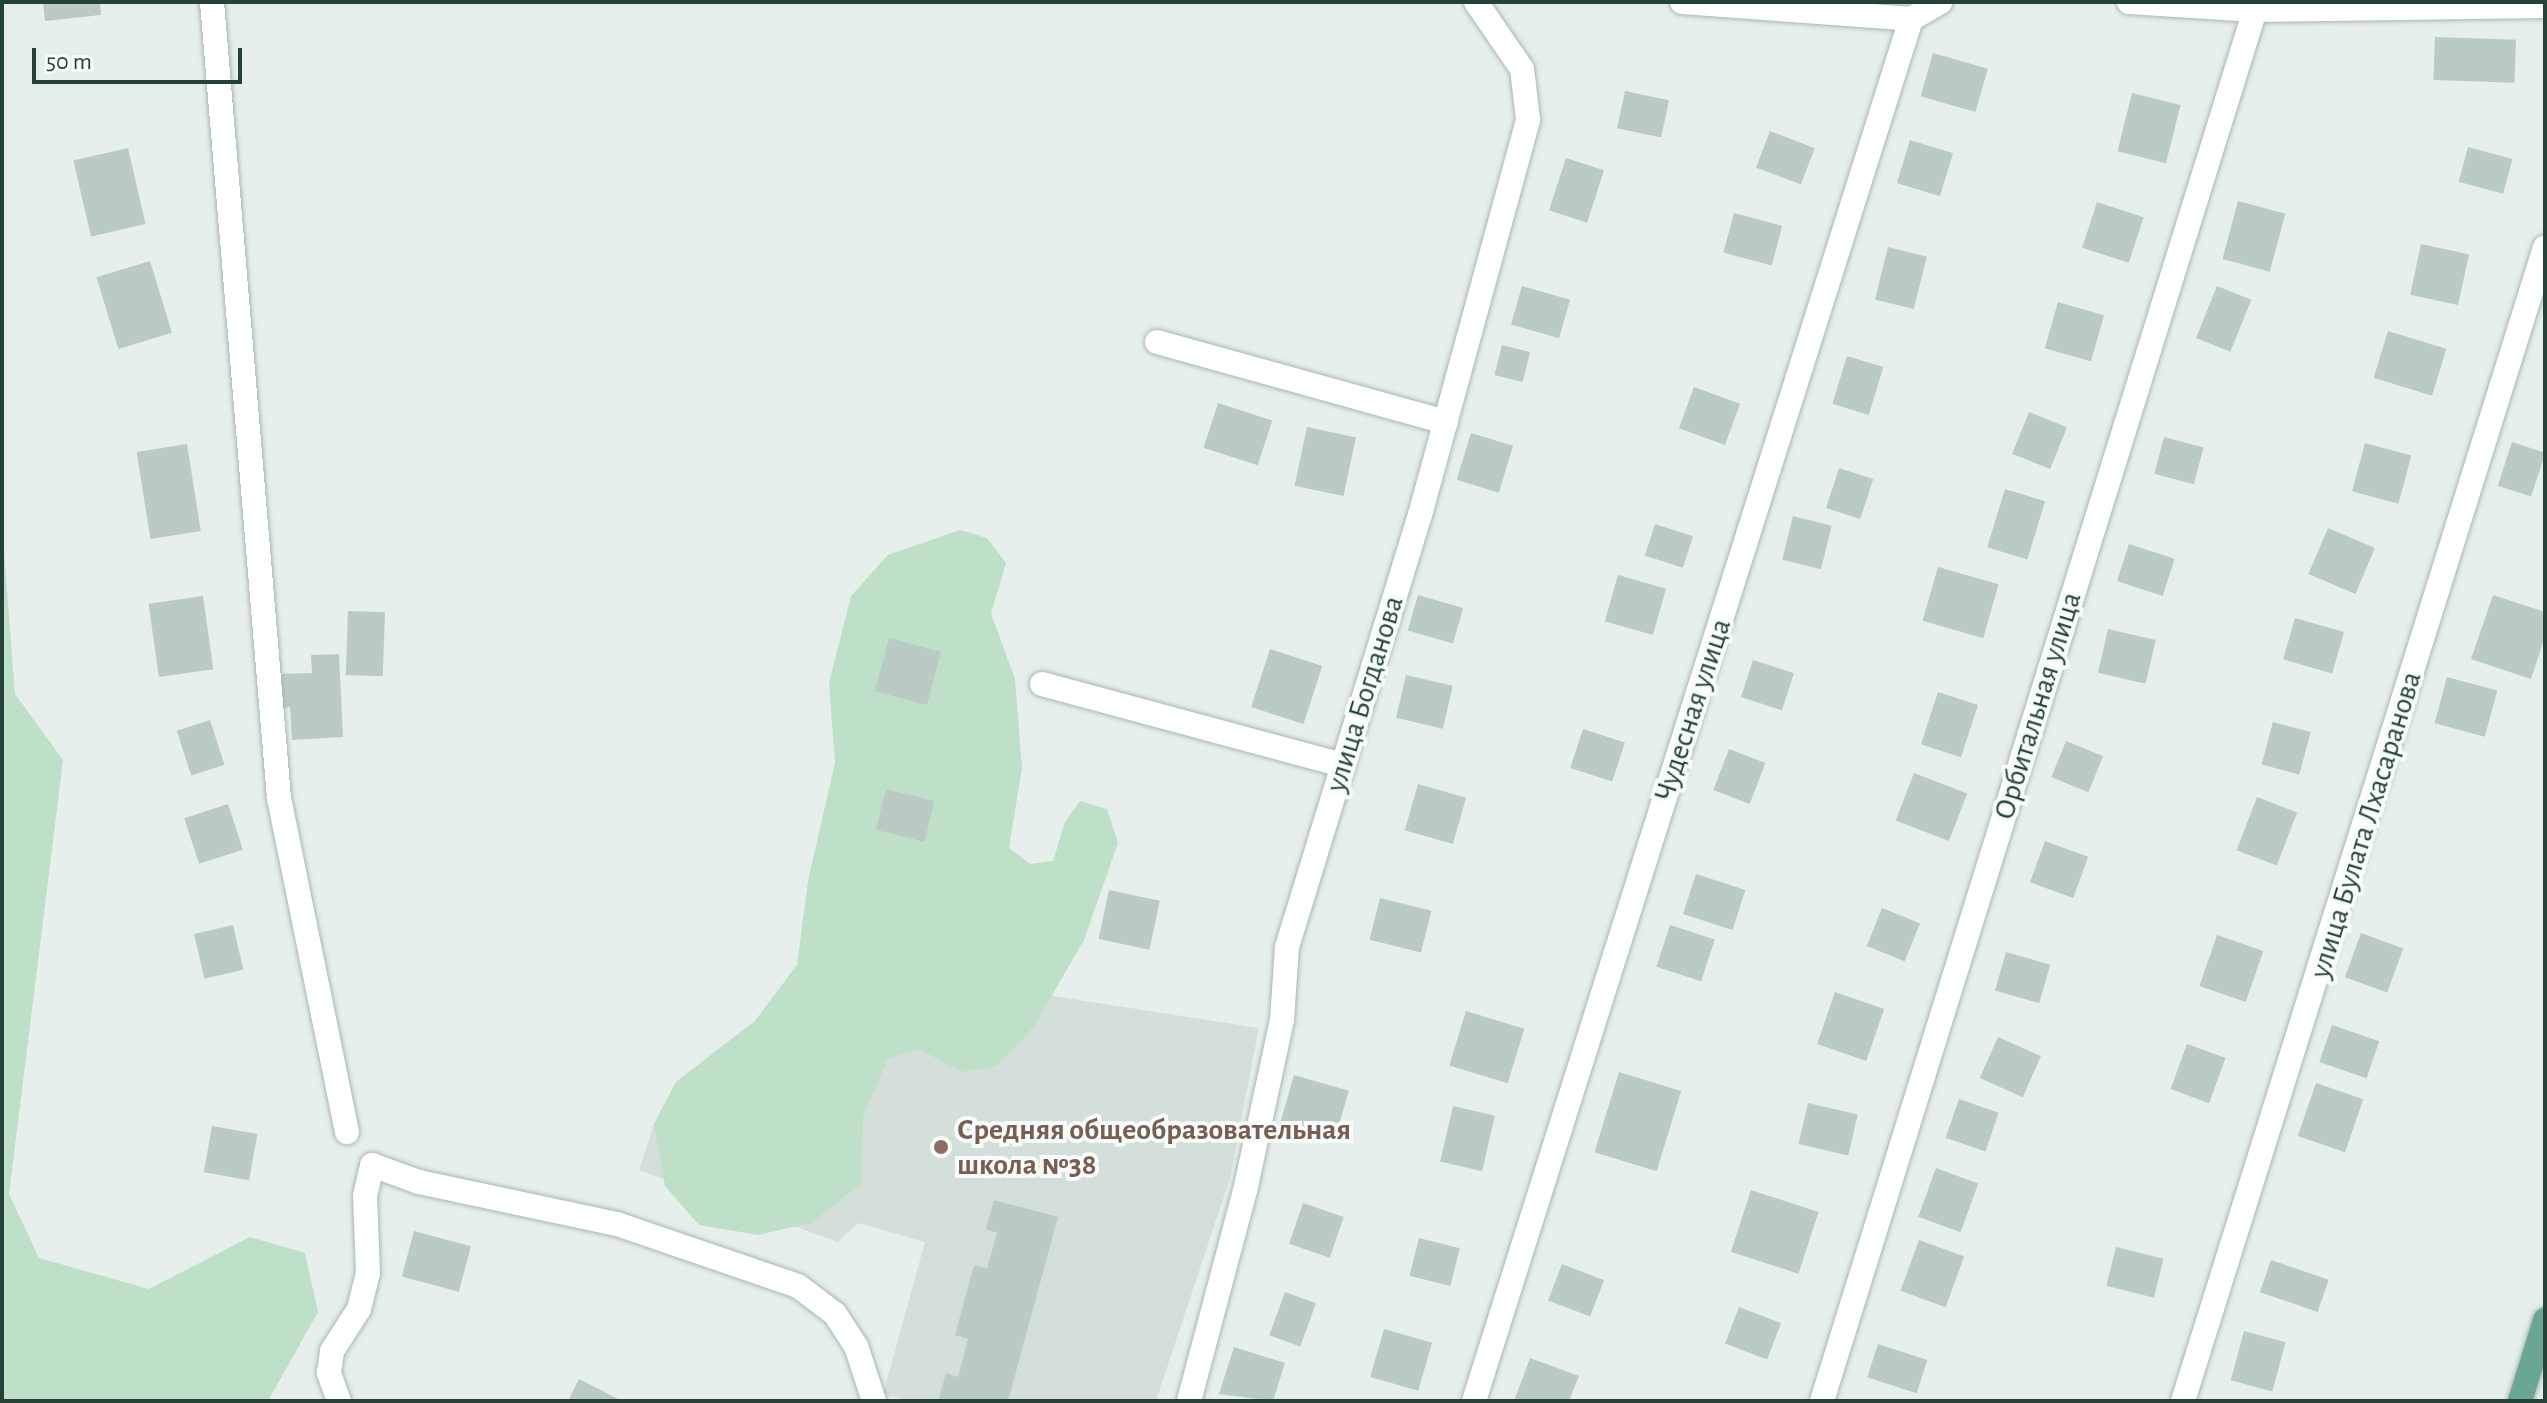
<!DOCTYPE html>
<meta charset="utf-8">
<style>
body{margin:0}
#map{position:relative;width:2547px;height:1403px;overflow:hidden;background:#e6efeb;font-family:"Alegreya Sans",sans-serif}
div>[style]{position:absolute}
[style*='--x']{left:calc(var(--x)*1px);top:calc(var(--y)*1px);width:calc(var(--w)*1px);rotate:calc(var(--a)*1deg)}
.built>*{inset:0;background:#d4dfda}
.green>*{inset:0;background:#bfe0c8}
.building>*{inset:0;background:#bbcac4;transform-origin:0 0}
.roads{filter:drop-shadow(0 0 2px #a8b8b2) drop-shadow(0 0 2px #a8b8b2)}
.minor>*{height:24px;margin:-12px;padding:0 12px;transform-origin:12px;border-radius:12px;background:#fff}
.major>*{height:24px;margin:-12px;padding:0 12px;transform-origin:12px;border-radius:12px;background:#6aa596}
.dots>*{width:22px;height:22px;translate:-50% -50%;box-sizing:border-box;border:4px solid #f7fbf9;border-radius:50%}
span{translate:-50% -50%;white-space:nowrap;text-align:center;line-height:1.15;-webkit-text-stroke:8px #f7fbf9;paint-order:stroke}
.street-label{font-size:30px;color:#24423a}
.education-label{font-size:30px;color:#785e54;font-weight:700}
.left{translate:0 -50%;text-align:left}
.frame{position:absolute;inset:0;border:4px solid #24423a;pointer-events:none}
.scale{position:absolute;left:32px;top:48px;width:210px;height:36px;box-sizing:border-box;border:4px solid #24423a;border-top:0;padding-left:10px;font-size:24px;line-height:28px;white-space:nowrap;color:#24423a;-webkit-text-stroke:6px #f7fbf9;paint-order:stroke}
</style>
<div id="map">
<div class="built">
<div style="clip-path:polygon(797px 965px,1001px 988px,1259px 1028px,1230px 1178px,1156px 1401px,907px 1401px,883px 1394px,925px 1242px,858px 1223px,838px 1242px,639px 1170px,654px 1124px,676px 1082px,755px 1021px)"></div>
</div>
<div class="green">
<div style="clip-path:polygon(2px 526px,15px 694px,63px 760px,9px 1194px,39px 1258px,149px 1289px,250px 1237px,305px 1253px,318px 1312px,268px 1401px,2px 1401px)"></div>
<div style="clip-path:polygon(960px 530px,987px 538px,1006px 563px,991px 613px,1015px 679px,1022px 768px,1009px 848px,1030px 864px,1053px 861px,1065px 822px,1080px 801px,1107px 809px,1118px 843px,1084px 940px,1033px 1028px,996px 1066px,962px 1072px,919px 1049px,888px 1058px,863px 1117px,862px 1183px,811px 1223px,758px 1235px,699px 1225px,665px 1186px,654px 1124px,676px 1082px,755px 1021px,797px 965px,808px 881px,835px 763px,829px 683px,851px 596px,888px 555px)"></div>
</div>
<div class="building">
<div style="clip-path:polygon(43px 2px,100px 2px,101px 15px,45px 21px)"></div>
<div style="left:2435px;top:37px;width:81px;height:43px;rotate:2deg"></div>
<div style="left:1933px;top:53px;width:57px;height:45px;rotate:16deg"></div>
<div style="left:1625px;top:91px;width:45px;height:38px;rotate:12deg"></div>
<div style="left:2132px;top:93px;width:50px;height:60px;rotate:14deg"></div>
<div style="left:1770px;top:131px;width:48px;height:39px;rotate:21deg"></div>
<div style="left:1910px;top:140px;width:45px;height:45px;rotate:17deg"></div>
<div style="left:2468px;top:147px;width:46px;height:36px;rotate:15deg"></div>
<div style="left:128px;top:148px;width:78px;height:56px;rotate:77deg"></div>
<div style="left:1566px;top:158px;width:40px;height:55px;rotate:18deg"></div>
<div style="left:2238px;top:201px;width:49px;height:60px;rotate:15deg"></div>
<div style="left:2097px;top:202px;width:49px;height:48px;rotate:18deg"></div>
<div style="left:1734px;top:213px;width:50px;height:41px;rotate:15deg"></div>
<div style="left:2421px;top:244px;width:49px;height:52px;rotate:12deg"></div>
<div style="left:1888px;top:247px;width:40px;height:54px;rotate:14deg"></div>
<div style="left:150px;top:261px;width:75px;height:56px;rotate:73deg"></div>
<div style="left:1522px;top:286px;width:50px;height:40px;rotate:16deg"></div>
<div style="left:2217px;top:286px;width:37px;height:56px;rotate:22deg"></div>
<div style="left:2058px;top:302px;width:48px;height:48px;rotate:16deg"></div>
<div style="left:2388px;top:331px;width:61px;height:49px;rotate:17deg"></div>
<div style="left:1502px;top:345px;width:29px;height:31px;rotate:14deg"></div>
<div style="left:1847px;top:356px;width:38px;height:50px;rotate:17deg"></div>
<div style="left:1694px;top:387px;width:49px;height:44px;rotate:20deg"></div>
<div style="left:1218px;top:403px;width:57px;height:47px;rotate:18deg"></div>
<div style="left:2029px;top:412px;width:41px;height:45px;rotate:22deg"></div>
<div style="left:1307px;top:427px;width:50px;height:60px;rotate:12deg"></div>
<div style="left:1471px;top:433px;width:44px;height:49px;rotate:17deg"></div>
<div style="left:2164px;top:437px;width:41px;height:38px;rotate:15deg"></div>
<div style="left:2512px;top:442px;width:35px;height:46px;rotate:18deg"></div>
<div style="left:2365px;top:443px;width:48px;height:50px;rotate:15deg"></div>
<div style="left:187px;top:444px;width:88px;height:51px;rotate:81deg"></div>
<div style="left:1839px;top:468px;width:36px;height:42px;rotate:18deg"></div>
<div style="left:2005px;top:489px;width:42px;height:61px;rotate:17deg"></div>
<div style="left:1793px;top:516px;width:40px;height:45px;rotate:14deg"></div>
<div style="left:1655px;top:524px;width:40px;height:33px;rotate:18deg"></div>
<div style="left:2328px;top:528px;width:51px;height:50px;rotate:23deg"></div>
<div style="left:2129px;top:544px;width:48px;height:39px;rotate:18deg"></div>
<div style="left:1938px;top:567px;width:63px;height:56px;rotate:16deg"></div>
<div style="left:1618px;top:575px;width:50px;height:48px;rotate:16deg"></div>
<div style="left:1418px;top:595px;width:47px;height:37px;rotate:16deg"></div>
<div style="clip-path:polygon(2493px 595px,2545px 612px,2545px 636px,2531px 679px,2471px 659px)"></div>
<div style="left:203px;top:596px;width:74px;height:55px;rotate:82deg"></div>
<div style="left:348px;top:611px;width:37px;height:64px;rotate:2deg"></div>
<div style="left:2295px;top:618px;width:51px;height:43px;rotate:16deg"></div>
<div style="left:2108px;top:629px;width:49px;height:45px;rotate:13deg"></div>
<div style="left:889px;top:638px;width:54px;height:55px;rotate:15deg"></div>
<div style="left:1270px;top:649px;width:55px;height:61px;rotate:18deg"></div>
<div style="clip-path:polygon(339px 654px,343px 737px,292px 740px,290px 707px,278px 708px,277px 674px,312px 673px,311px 655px)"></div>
<div style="left:1753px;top:660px;width:43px;height:39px;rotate:18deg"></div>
<div style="left:1406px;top:675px;width:48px;height:44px;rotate:13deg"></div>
<div style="left:2447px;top:677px;width:52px;height:48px;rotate:15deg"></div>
<div style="left:1938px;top:692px;width:42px;height:55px;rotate:18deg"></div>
<div style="left:210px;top:720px;width:47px;height:35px;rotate:72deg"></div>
<div style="left:2273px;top:722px;width:39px;height:44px;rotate:15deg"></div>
<div style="left:1583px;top:729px;width:44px;height:41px;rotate:18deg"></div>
<div style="left:2066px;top:741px;width:40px;height:39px;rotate:22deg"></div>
<div style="left:1729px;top:749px;width:39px;height:44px;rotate:21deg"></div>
<div style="left:1914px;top:773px;width:57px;height:51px;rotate:21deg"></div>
<div style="left:1418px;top:784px;width:50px;height:48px;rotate:16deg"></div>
<div style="left:886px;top:789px;width:50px;height:42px;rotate:14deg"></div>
<div style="left:2257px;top:797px;width:43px;height:57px;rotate:21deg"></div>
<div style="left:228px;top:804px;width:48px;height:46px;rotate:72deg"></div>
<div style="left:2045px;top:841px;width:46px;height:44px;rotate:20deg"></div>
<div style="left:1696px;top:874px;width:52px;height:42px;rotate:18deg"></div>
<div style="left:1109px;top:890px;width:52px;height:50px;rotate:12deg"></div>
<div style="left:1380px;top:898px;width:53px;height:43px;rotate:14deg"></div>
<div style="left:1882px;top:908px;width:41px;height:41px;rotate:22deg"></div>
<div style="left:233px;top:925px;width:46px;height:40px;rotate:77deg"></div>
<div style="left:1670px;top:925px;width:47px;height:44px;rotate:18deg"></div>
<div style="left:2361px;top:933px;width:45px;height:47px;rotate:20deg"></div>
<div style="left:2217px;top:935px;width:49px;height:54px;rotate:19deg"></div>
<div style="left:2006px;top:952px;width:46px;height:40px;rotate:16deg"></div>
<div style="left:1835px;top:992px;width:52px;height:55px;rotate:19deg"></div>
<div style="left:1466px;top:1011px;width:61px;height:57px;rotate:17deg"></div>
<div style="left:2332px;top:1025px;width:50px;height:39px;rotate:19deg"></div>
<div style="left:1998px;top:1037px;width:47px;height:45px;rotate:24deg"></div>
<div style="left:2187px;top:1044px;width:41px;height:48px;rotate:20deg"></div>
<div style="left:1619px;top:1072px;width:65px;height:84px;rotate:17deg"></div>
<div style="left:1294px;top:1075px;width:57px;height:48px;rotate:16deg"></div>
<div style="left:2316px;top:1083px;width:50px;height:56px;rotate:19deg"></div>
<div style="left:1959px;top:1099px;width:42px;height:41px;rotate:19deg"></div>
<div style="left:1808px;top:1103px;width:51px;height:42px;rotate:13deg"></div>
<div style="left:1453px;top:1106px;width:43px;height:57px;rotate:13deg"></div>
<div style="left:212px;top:1126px;width:46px;height:47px;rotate:10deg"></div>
<div style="left:1936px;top:1168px;width:45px;height:52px;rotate:20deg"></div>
<div style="left:1751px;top:1190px;width:71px;height:65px;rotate:18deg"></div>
<div style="clip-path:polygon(994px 1200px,1058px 1217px,1008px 1401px,938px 1401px,946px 1373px,958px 1377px,968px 1339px,955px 1335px,974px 1265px,987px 1268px,997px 1233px,986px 1229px)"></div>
<div style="left:1303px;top:1203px;width:43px;height:43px;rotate:19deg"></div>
<div style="left:414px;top:1231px;width:59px;height:47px;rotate:15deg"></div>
<div style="left:1419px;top:1238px;width:42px;height:39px;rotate:14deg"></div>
<div style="left:1919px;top:1240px;width:48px;height:54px;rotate:20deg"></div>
<div style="left:2116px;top:1247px;width:49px;height:40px;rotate:14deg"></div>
<div style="left:2271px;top:1260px;width:61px;height:34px;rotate:19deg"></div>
<div style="left:1562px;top:1264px;width:45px;height:39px;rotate:21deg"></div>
<div style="left:1285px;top:1292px;width:33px;height:46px;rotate:20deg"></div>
<div style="left:1739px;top:1307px;width:45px;height:39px;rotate:21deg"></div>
<div style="left:1384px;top:1329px;width:50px;height:50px;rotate:16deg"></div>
<div style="left:2244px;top:1331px;width:43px;height:51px;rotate:15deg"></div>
<div style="left:1878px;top:1344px;width:52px;height:35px;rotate:18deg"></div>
<div style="clip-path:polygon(1234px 1347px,1285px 1363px,1273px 1401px,1219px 1394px)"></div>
<div style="clip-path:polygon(1530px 1358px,1579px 1376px,1569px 1401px,1514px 1401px)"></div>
<div style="clip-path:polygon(579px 1379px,622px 1401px,568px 1401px)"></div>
</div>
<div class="roads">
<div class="minor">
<div style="--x:212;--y:2;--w:799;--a:85.19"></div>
<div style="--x:279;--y:798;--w:341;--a:78.5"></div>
<div style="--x:1682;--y:2;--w:230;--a:4.2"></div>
<div style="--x:1911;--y:19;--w:34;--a:-30"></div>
<div style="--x:2129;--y:2;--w:126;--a:3.6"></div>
<div style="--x:2255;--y:10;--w:290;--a:-0.8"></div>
<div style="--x:1157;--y:342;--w:300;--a:15.5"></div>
<div style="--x:1042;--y:684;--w:312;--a:15.1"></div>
<div style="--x:339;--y:1401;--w:30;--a:-110"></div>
<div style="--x:329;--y:1373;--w:22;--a:-82"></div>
<div style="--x:332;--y:1351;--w:50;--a:-57.3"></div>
<div style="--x:359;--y:1309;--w:37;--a:-76"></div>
<div style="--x:368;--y:1273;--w:77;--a:-92.2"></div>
<div style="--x:365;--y:1196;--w:32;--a:-77"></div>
<div style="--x:372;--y:1165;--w:50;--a:19.9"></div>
<div style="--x:419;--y:1182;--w:202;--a:12"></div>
<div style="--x:617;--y:1224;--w:191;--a:18.9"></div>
<div style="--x:798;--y:1286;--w:46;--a:37.1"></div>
<div style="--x:835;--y:1314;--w:38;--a:57"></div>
<div style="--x:856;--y:1346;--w:58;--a:71.9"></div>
<div style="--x:1189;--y:1401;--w:217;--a:-75.1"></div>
<div style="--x:1245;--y:1191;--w:175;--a:-77.8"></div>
<div style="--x:1282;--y:1020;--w:73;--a:-86.1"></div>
<div style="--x:1287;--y:947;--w:452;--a:-72.9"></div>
<div style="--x:1420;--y:515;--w:410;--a:-74.7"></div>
<div style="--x:1528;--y:119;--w:50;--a:-96.8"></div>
<div style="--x:1522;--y:69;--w:81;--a:-124.5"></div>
<div style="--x:1474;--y:1401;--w:1449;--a:-72.45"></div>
<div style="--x:1822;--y:1401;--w:1457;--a:-72.71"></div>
<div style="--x:2255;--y:10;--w:9;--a:-122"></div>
<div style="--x:2183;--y:1401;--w:1209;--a:-72.58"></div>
</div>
<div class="major">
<div style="--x:2520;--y:1401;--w:85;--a:-72.8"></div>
</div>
</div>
<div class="dots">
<div style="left:941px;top:1147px;background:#8d6e63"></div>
</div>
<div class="street-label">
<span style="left:1365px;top:694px;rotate:-73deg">улица Богданова</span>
<span style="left:2038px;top:706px;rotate:-73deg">Орбитальная улица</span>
<span style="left:1693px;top:710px;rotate:-72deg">Чудесная улица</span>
<span style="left:2366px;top:825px;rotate:-73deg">улица Булата Лхасаранова</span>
</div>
<div class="education-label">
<span class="left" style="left:957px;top:1147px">Средняя общеобразовательная<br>школа №38</span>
</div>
<div class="frame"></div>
<div class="scale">50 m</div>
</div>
